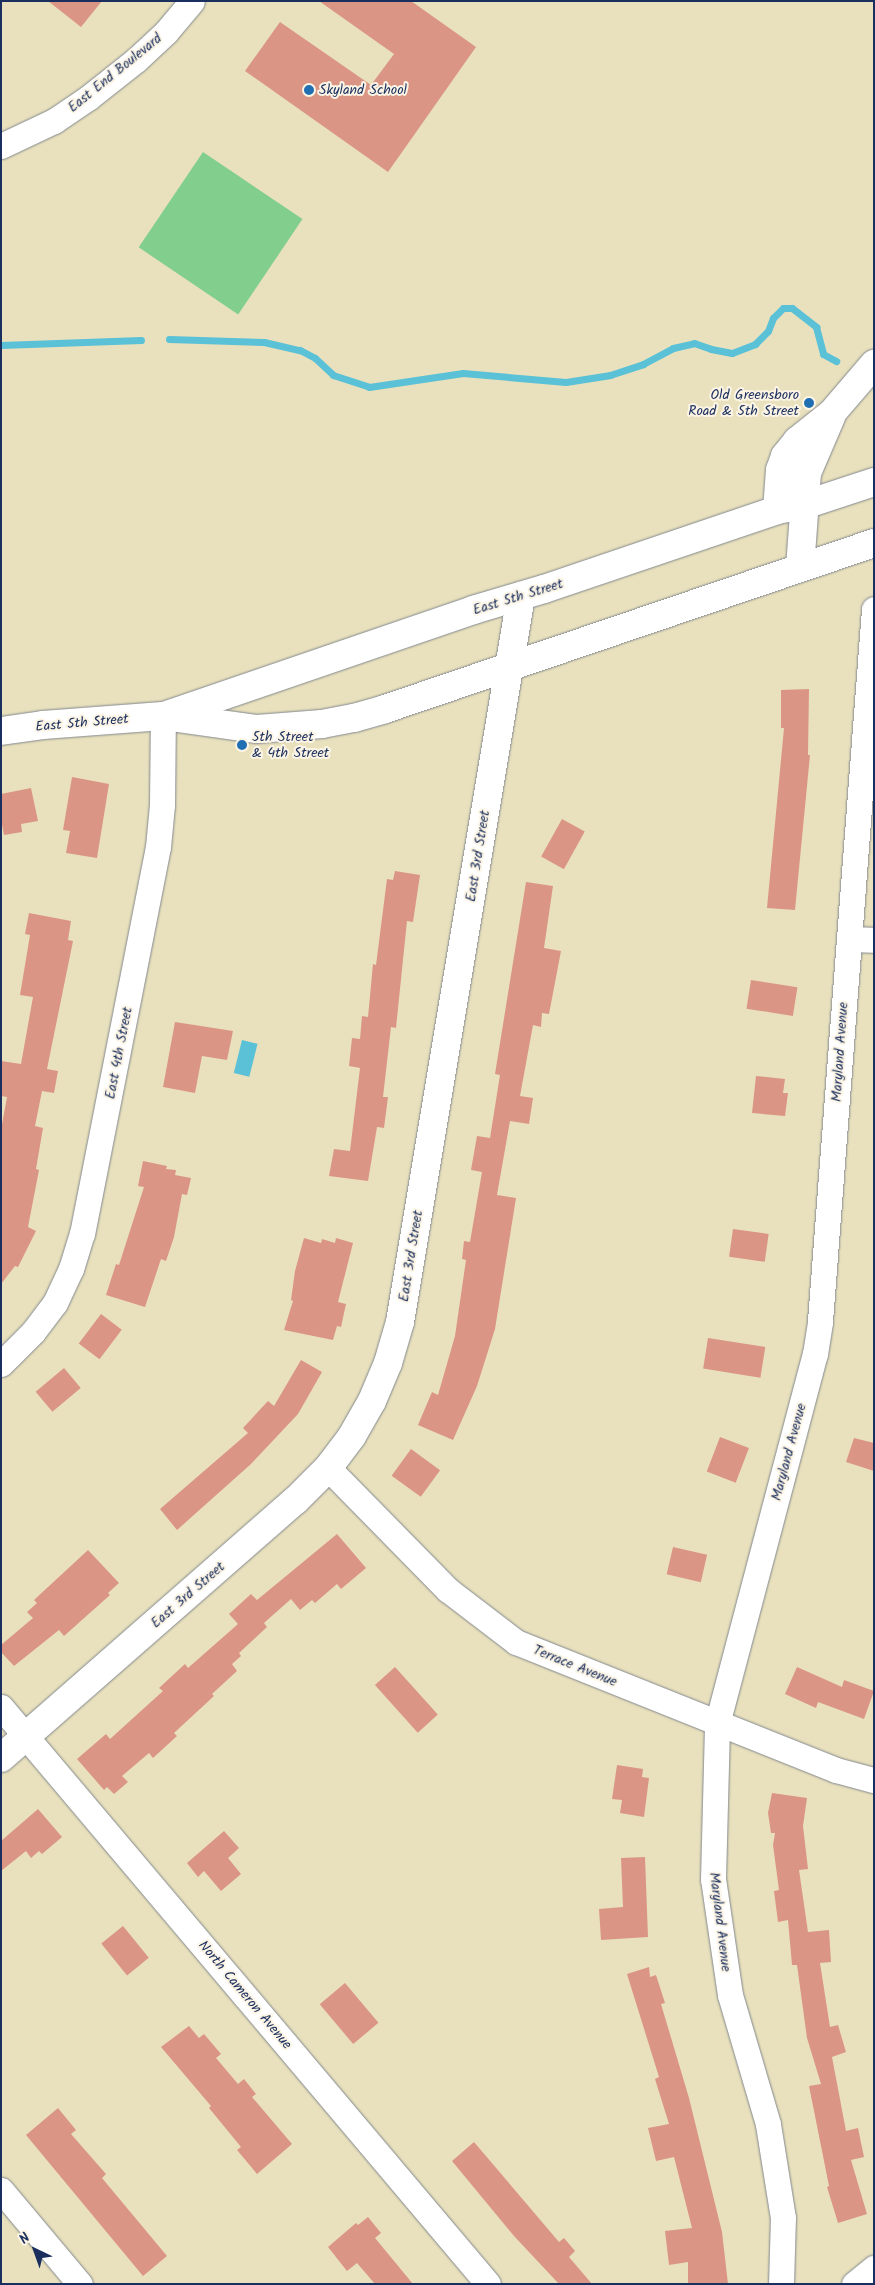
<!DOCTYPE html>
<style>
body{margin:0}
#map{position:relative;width:875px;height:2285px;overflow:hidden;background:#e9e1bd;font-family:Kalam,sans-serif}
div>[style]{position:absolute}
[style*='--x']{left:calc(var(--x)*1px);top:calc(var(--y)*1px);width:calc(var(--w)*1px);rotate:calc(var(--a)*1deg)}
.green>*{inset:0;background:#81ce8d;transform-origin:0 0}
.water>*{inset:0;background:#5ac1d7;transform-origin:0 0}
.stream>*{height:7px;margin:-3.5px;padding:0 3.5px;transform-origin:3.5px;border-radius:3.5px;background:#5ac1d7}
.building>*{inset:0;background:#db9584;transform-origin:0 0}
.roads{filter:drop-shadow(0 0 1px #82888e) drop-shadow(0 0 1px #82888e)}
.minor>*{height:25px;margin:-12.5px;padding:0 12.5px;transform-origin:12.5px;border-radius:12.5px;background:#fff}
.tertiary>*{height:28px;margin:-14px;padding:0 14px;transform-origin:14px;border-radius:14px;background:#fff}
.secondary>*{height:28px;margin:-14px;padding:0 14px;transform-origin:14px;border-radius:14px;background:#fff}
.dots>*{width:14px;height:14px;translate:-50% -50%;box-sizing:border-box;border:2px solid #fcf5e5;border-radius:50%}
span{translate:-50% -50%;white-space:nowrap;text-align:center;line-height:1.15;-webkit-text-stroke:4px #fcf5e5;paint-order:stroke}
.street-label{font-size:14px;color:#1b2f5e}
.poi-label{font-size:14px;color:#1b2f5e}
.left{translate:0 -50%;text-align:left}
.right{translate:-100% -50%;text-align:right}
.frame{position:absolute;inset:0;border:2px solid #1b2f5e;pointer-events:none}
.north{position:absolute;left:10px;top:2225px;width:50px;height:50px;-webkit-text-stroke:4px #fcf5e5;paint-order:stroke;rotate:318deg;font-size:14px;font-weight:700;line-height:20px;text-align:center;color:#1b2f5e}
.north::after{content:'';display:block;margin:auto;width:18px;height:22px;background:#1b2f5e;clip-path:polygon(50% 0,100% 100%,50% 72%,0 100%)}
</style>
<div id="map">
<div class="green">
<div style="left:203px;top:152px;width:120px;height:115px;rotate:34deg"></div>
</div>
<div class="water">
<div style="left:242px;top:1040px;width:16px;height:34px;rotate:14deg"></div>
</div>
<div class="stream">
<div style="--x:169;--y:339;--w:95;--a:1.8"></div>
<div style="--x:264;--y:342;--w:37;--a:13"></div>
<div style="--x:300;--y:350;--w:17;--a:28"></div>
<div style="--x:315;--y:358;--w:25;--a:43"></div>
<div style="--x:333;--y:375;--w:38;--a:18"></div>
<div style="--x:369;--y:387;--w:95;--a:-8.5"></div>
<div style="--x:463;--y:373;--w:103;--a:5"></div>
<div style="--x:566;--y:382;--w:45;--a:-9"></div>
<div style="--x:610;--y:375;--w:35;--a:-18"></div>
<div style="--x:643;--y:364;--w:34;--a:-28"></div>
<div style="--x:673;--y:348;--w:22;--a:-13"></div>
<div style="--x:694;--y:343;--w:18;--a:19"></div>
<div style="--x:711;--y:349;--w:21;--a:11"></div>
<div style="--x:732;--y:353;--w:25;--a:-21"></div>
<div style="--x:755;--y:344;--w:18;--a:-45"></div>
<div style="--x:768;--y:331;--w:14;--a:-69"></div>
<div style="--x:773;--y:318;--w:14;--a:-45"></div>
<div style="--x:783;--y:308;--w:9;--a:0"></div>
<div style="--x:792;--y:308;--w:31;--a:38"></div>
<div style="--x:816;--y:327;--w:28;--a:75"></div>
<div style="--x:823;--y:354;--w:15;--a:28"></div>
<div style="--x:1;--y:345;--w:140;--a:-2"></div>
</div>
<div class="building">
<div style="clip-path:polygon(48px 1px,102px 1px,81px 27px)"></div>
<div style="clip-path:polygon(319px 1px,411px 1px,476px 47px,388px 172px,245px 71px,280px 22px,371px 85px,394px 54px)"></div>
<div style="clip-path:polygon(809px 689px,808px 755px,810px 755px,795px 910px,767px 908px,784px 728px,781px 728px,781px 690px)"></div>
<div style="clip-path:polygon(72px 777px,109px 784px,97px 858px,66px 853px,70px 831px,63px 830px)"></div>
<div style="clip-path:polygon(31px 788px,38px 821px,21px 824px,22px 832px,4px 835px,1px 819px,1px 794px)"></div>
<div style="left:562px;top:819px;width:26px;height:43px;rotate:29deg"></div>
<div style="clip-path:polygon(395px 871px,420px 875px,413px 922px,407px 921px,396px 1028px,391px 1027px,383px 1097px,388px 1097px,384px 1128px,377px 1127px,368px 1181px,329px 1176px,334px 1149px,350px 1151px,360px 1068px,349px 1066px,352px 1038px,360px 1039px,362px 1016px,368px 1017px,373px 964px,376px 965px,387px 879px,393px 880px)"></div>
<div style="clip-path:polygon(526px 882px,553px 886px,544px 948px,561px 951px,549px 1014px,542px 1013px,541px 1027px,533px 1025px,520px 1096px,533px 1098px,529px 1124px,510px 1121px,497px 1195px,516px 1198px,495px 1329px,477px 1386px,453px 1440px,418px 1425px,432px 1392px,438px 1395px,455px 1336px,466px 1260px,462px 1259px,464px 1241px,470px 1242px,482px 1172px,471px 1170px,477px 1136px,490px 1138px,500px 1075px,495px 1074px)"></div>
<div style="clip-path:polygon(29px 913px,71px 921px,68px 940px,73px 941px,47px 1069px,58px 1071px,54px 1093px,42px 1091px,35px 1126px,43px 1128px,36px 1169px,39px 1170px,28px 1227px,36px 1231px,18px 1267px,15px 1266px,1px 1284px,1px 1130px,7px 1097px,1px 1096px,1px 1061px,21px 1064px,33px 997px,20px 995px,30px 935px,25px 934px)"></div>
<div style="left:751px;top:980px;width:47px;height:29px;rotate:9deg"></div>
<div style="clip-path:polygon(175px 1022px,233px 1031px,227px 1060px,202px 1056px,195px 1093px,163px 1087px)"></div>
<div style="clip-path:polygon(756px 1076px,785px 1079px,783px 1093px,788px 1093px,785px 1116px,752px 1113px)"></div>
<div style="clip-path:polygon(143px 1161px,167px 1166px,166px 1169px,176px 1170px,175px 1175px,191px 1178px,187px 1195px,182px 1194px,174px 1237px,166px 1261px,161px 1259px,145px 1307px,106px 1295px,116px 1264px,119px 1265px,144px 1187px,138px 1186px)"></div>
<div style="left:733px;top:1229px;width:36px;height:28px;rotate:8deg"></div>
<div style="clip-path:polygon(304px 1238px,321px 1243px,322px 1239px,335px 1243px,336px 1238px,353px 1243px,338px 1302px,346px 1304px,341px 1327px,337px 1326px,333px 1340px,284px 1330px,293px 1301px,291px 1300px,295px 1271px)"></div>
<div style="left:101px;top:1314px;width:26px;height:37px;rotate:37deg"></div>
<div style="left:708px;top:1338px;width:58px;height:31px;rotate:9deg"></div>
<div style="clip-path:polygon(301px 1360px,322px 1372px,298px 1414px,251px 1464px,177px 1530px,160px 1509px,248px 1433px,243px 1428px,268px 1401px,274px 1406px)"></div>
<div style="left:64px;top:1368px;width:26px;height:37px;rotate:50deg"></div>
<div style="left:720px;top:1437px;width:31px;height:37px;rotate:21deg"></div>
<div style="clip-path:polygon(854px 1438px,874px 1443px,874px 1471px,846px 1462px)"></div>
<div style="left:411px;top:1449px;width:36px;height:33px;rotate:36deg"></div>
<div style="clip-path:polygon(337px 1534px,366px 1568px,341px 1589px,337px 1584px,315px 1603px,312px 1600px,300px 1610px,291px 1599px,264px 1623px,267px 1627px,239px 1653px,241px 1656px,232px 1664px,237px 1671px,212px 1694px,214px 1696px,174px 1733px,177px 1736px,153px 1758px,149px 1753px,122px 1776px,128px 1782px,114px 1794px,107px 1787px,104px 1790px,77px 1759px,106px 1734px,110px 1739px,163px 1691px,159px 1688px,185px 1664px,188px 1668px,238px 1624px,229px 1614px,251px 1594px,257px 1600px)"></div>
<div style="left:673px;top:1547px;width:35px;height:28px;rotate:13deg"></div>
<div style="clip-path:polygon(88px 1550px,119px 1583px,108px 1593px,110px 1595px,64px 1636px,59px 1630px,14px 1666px,1px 1652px,1px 1645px,33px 1618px,27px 1612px,37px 1603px,34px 1600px)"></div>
<div style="left:395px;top:1667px;width:64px;height:27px;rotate:48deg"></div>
<div style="clip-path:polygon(797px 1667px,842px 1687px,844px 1680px,874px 1691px,864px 1719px,818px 1702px,816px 1708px,785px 1694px)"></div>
<div style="clip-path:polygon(617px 1765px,643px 1769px,642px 1777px,649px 1778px,644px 1817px,620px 1813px,622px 1800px,612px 1799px)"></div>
<div style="clip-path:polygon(772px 1793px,807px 1798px,803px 1826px,808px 1869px,799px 1870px,808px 1932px,829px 1930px,831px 1962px,820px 1963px,830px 2027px,838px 2025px,846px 2052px,832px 2057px,846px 2131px,858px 2128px,864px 2157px,851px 2160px,867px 2214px,838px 2223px,827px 2187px,829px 2186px,809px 2086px,821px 2084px,807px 2038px,797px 1965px,792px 1965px,788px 1920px,778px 1922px,774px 1891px,779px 1890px,773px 1845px,775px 1833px,771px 1833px,768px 1813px)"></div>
<div style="clip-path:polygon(38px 1809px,62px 1837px,42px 1854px,39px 1851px,31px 1858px,26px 1851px,1px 1871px,1px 1841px)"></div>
<div style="clip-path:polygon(224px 1831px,239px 1848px,228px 1858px,241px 1874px,221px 1891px,204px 1871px,198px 1877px,187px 1863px)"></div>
<div style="clip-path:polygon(645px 1857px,648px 1937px,601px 1940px,599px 1909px,623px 1907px,621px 1858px)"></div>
<div style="left:123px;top:1926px;width:41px;height:28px;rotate:51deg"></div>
<div style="clip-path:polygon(649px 1967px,650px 1977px,656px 1975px,665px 2003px,661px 2004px,689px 2098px,722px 2232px,728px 2284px,688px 2284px,688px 2262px,669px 2265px,665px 2231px,692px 2228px,674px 2157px,656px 2161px,648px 2128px,669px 2124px,655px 2079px,659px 2077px,627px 1974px)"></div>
<div style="left:345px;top:1983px;width:52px;height:33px;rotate:50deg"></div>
<div style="clip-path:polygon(189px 2026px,199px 2038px,204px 2034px,221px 2054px,216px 2058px,238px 2084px,244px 2079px,256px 2094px,252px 2097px,292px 2144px,257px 2174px,237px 2150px,241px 2147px,209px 2108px,211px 2106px,161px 2047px)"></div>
<div style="clip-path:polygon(58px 2108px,76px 2130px,71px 2134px,106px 2174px,102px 2178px,167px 2256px,143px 2276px,26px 2135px)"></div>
<div style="clip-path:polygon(474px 2142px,559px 2242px,564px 2238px,575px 2251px,569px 2257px,592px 2284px,559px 2284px,514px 2236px,452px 2161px)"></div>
<div style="clip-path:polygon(368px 2217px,381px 2233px,375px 2238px,413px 2284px,375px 2284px,357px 2263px,347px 2271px,328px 2247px,356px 2223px,358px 2225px)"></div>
</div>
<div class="roads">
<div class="minor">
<div style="--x:1;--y:146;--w:59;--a:-25.3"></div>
<div style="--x:54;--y:121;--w:41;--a:-34.1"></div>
<div style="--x:88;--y:98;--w:61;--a:-38.4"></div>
<div style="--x:136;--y:60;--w:41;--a:-43"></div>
<div style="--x:166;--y:32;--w:40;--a:-50"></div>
<div style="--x:849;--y:939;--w:25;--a:2"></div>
<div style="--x:1;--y:1364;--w:45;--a:-45"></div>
<div style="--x:33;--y:1332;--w:36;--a:-53"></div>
<div style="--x:55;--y:1303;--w:38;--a:-65"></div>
<div style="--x:71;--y:1269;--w:37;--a:-73"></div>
<div style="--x:82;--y:1234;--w:394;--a:-78.9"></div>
<div style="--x:158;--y:847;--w:42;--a:-84.6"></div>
<div style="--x:162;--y:805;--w:89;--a:-89.4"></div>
<div style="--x:328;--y:1468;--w:171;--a:45.5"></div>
<div style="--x:448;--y:1590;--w:86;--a:37.4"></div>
<div style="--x:516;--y:1642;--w:345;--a:21.8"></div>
<div style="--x:836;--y:1770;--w:39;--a:15"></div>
<div style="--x:1;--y:1707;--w:755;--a:49.83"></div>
<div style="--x:1;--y:2190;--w:123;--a:50"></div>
<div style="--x:781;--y:2284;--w:66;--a:-88.3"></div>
<div style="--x:783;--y:2218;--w:95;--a:-99.1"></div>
<div style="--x:768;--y:2124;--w:134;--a:-106.4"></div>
<div style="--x:730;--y:1995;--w:117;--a:-98.3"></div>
<div style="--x:713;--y:1879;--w:155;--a:-88.5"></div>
<div style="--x:717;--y:1724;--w:383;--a:-75.2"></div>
<div style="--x:815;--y:1354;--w:33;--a:-81"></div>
<div style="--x:820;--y:1321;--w:714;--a:-85.66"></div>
<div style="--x:854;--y:2284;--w:26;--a:-39"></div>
</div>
<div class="tertiary">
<div style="--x:777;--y:510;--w:40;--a:-85.7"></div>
<div style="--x:780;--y:470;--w:15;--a:-70"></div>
<div style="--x:785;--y:456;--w:19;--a:-51"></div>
<div style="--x:797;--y:441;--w:45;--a:-38.7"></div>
<div style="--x:832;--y:413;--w:65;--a:-49.4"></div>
<div style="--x:800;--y:568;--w:95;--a:-85.8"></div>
<div style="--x:807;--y:473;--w:61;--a:-66.8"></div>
<div style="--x:1;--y:1758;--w:390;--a:-41.2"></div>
<div style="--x:295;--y:1501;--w:47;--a:-45"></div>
<div style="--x:328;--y:1468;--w:40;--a:-53"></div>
<div style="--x:352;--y:1436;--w:40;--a:-60.3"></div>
<div style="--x:372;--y:1401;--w:41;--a:-67.2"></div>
<div style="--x:388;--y:1363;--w:43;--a:-73.7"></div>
<div style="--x:400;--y:1322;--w:736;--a:-80.54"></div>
</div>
<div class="secondary">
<div style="--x:167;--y:715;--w:324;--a:-18.9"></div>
<div style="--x:473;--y:610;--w:74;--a:-16.5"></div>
<div style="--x:544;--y:589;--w:246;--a:-18.7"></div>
<div style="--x:777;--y:510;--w:27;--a:-10"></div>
<div style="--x:804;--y:505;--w:74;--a:-18.2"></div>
<div style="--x:1;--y:731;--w:42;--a:-8.1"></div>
<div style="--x:43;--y:725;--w:120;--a:-4.3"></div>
<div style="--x:163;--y:716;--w:95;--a:7.9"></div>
<div style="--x:257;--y:729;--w:65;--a:-4.4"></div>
<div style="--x:322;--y:724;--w:33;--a:-11"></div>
<div style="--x:354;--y:718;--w:32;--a:-16"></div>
<div style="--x:385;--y:709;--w:516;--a:-18.75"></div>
</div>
</div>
<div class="dots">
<div style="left:309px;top:90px;background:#1f6fb2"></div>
<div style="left:809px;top:403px;background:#1f6fb2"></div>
<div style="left:242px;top:745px;background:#1f6fb2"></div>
</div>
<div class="street-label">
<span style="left:115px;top:73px;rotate:-39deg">East End Boulevard</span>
<span style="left:518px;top:597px;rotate:-17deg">East 5th Street</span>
<span style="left:82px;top:723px;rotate:-5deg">East 5th Street</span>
<span style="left:478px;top:856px;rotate:-81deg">East 3rd Street</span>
<span style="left:840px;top:1052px;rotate:-86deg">Maryland Avenue</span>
<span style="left:119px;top:1053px;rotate:-79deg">East 4th Street</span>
<span style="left:411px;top:1256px;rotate:-81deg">East 3rd Street</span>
<span style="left:789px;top:1452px;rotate:-75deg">Maryland Avenue</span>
<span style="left:188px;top:1595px;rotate:-41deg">East 3rd Street</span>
<span style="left:575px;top:1666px;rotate:22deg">Terrace Avenue</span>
<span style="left:720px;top:1922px;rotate:83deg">Maryland Avenue</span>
<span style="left:245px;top:1995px;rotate:50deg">North Cameron Avenue</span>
</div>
<div class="poi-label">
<span class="left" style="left:319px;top:90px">Skyland School</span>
<span class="right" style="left:799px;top:403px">Old Greensboro<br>Road &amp; 5th Street</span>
<span class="left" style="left:252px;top:745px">5th Street<br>&amp; 4th Street</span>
</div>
<div class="frame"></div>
<div class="north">N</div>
</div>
